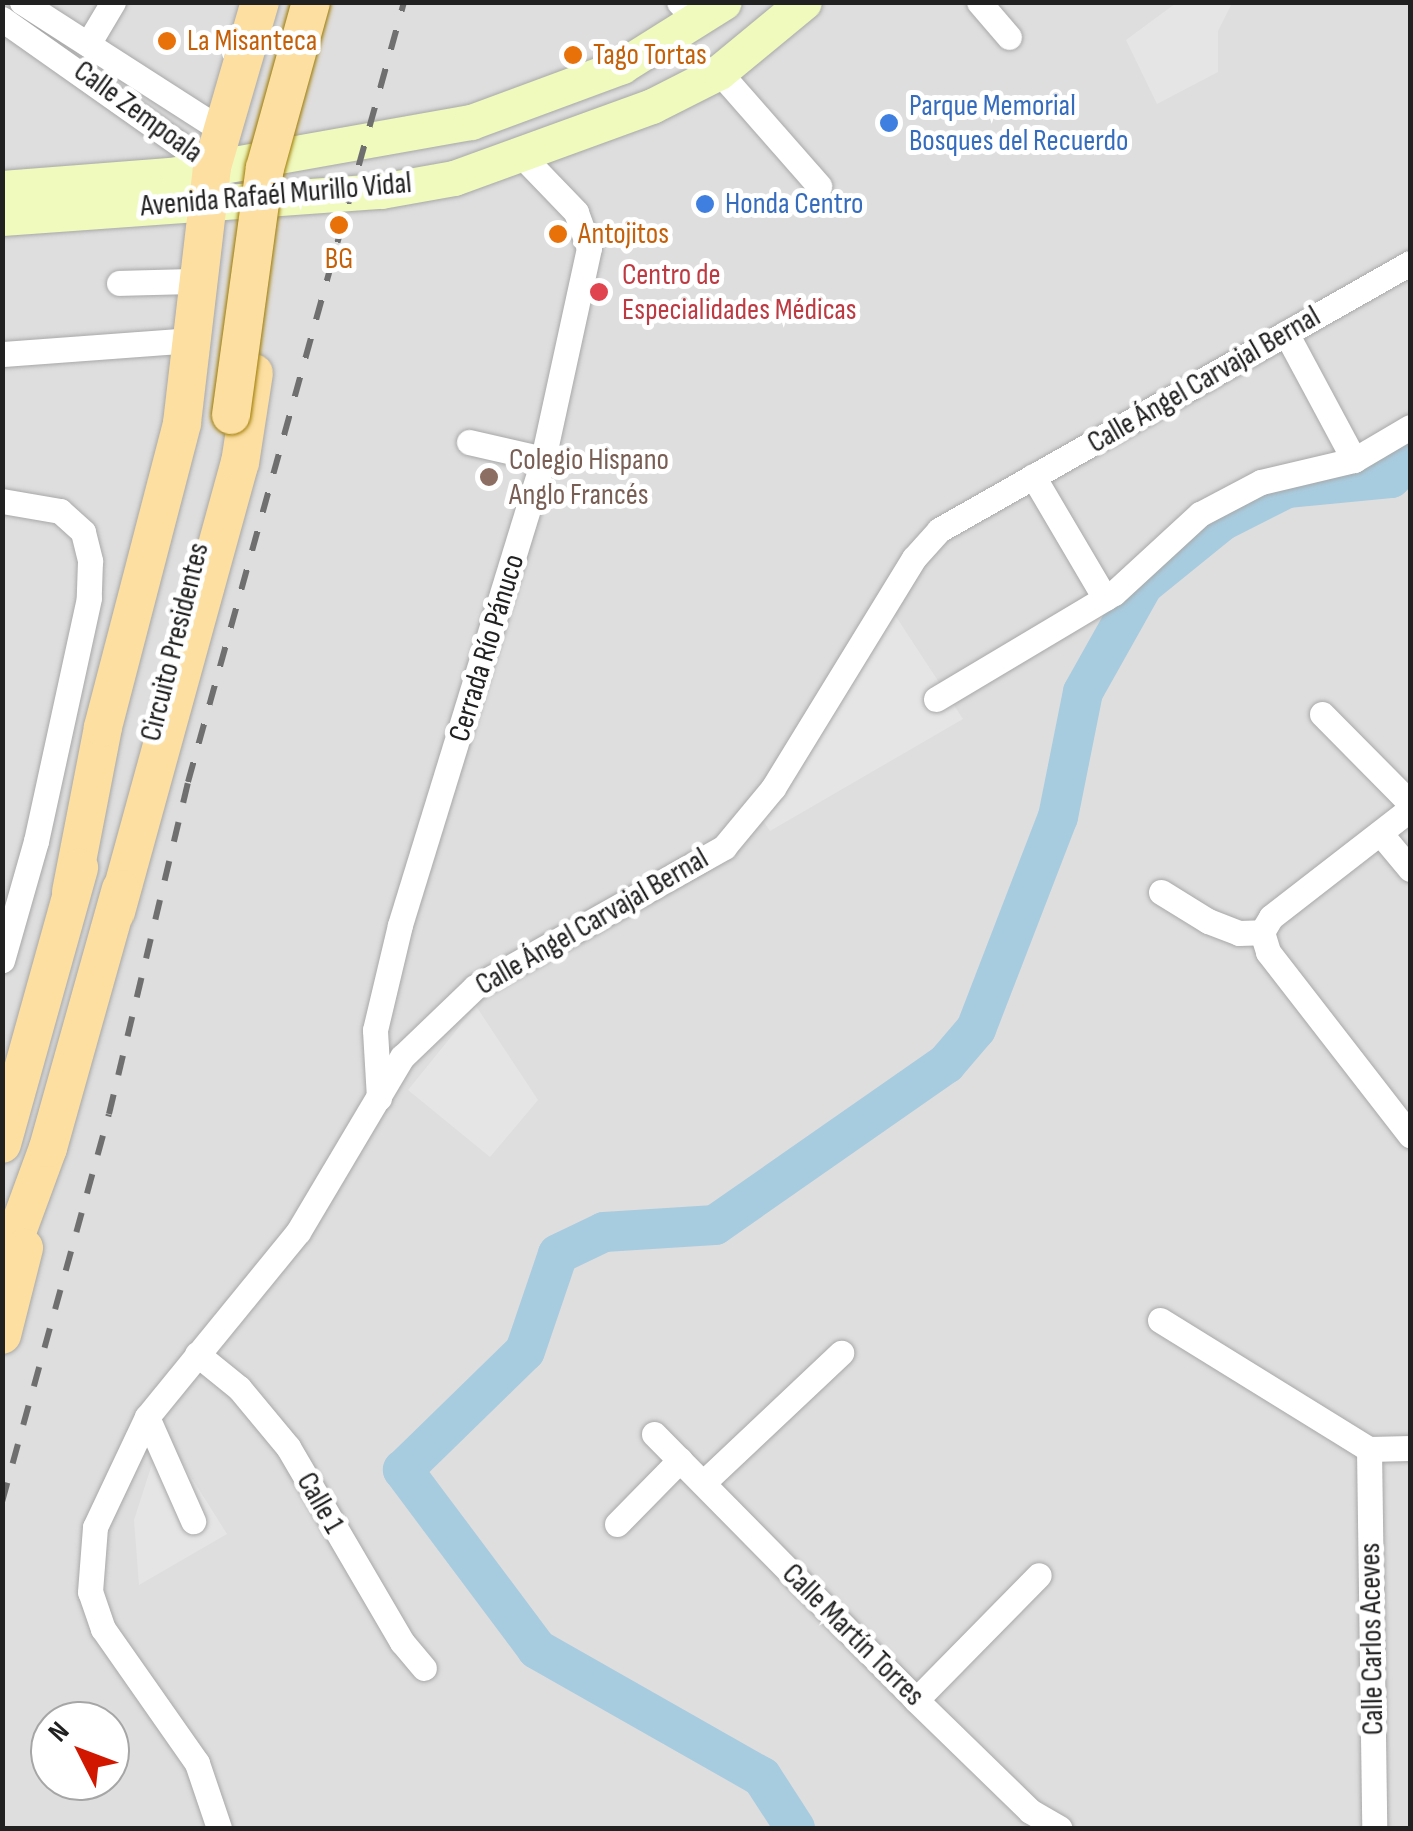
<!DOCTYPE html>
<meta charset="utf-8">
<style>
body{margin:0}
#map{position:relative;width:1413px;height:1831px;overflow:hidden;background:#f1efe7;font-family:"Sofia Sans Condensed",sans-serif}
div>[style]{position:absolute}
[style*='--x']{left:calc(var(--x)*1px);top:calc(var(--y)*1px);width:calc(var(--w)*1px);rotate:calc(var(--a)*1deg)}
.residential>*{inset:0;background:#dfdede}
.parking>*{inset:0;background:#e5e5e5}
.river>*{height:40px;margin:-20px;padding:0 20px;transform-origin:20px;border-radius:20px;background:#a8ccdf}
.roads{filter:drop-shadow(0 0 2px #a8a8a8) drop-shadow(0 0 2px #a8a8a8)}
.street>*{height:25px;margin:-12.5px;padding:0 12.5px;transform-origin:12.5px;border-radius:12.5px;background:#fff}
.secondary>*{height:35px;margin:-17.5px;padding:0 17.5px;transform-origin:17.5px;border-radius:17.5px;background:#f0fabd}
.primary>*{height:38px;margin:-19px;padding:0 19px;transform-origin:19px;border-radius:19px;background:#fcdfa1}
.rail>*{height:6px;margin-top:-3px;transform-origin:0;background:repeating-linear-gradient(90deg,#6f6f6f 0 20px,transparent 0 40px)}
.bridges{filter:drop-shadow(0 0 2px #9e7a00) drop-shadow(0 0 2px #9e7a00)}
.primary-bridge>*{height:38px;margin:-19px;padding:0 19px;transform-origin:19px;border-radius:19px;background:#fcdfa1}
.dots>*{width:28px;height:28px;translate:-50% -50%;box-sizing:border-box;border:5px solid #fff;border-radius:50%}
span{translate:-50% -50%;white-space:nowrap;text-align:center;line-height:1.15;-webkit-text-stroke:10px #fff;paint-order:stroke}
.food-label{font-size:30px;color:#c56008}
.left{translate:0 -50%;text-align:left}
.shop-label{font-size:30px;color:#366cbe}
.street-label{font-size:30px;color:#212121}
.health-label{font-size:30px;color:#be3a42}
.education-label{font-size:30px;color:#785e54}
.frame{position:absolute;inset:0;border:5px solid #212121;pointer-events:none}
.north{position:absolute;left:30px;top:1701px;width:100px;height:100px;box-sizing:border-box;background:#fff;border:2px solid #a6a6a6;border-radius:50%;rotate:312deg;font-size:28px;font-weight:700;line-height:40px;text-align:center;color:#212121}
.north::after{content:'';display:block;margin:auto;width:35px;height:45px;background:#d21700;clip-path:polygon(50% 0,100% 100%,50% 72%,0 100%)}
</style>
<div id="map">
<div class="residential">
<div style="clip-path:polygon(evenodd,3px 3px,1410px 3px,1410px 1828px,3px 1828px,3px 3px,50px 1721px,110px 1721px,110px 1781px,50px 1781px,50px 1721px)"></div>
</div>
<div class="parking">
<div style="clip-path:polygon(1176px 3px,1232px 3px,1218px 31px,1218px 72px,1157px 104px,1126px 40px)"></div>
<div style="clip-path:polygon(891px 609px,963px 719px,770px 831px,758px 813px)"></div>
<div style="clip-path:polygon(476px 1006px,538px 1100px,490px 1157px,408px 1090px)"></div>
<div style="clip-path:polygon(171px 1445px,227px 1534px,139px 1585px,134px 1520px,152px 1464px)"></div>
</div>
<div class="river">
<div style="--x:795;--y:1828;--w:61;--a:-122.9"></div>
<div style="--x:762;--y:1777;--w:259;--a:-150.4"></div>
<div style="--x:537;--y:1649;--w:224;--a:-126.8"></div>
<div style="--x:403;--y:1470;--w:170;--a:-44.3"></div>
<div style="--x:525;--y:1351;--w:102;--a:-71.2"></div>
<div style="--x:558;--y:1254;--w:51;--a:-25.6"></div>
<div style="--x:604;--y:1232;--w:111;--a:-3.6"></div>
<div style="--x:715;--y:1225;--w:282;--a:-34.9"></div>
<div style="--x:946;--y:1064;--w:46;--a:-49.4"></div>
<div style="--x:976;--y:1029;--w:227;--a:-68.9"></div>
<div style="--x:1058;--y:817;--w:127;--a:-78.7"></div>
<div style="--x:1083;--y:692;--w:123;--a:-60.7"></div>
<div style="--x:1143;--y:585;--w:102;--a:-39"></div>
<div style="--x:1222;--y:521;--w:73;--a:-26.9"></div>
<div style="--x:1287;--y:488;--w:104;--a:-5.5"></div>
<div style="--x:1391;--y:478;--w:27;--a:-45"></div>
</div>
<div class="roads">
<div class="street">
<div style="--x:22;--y:2;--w:235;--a:32.7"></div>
<div style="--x:679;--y:2;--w:26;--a:47"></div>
<div style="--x:979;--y:2;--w:46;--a:49.4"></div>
<div style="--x:2;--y:19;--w:257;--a:35.2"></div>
<div style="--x:88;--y:44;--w:49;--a:-59.2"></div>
<div style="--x:719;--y:72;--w:152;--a:48.7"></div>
<div style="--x:119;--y:283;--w:79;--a:-1.5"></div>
<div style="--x:1286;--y:333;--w:144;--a:61.8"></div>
<div style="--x:2;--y:354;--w:192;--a:-4.2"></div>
<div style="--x:469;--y:442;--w:76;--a:12.9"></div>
<div style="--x:1033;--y:476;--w:142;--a:59.5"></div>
<div style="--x:2;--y:501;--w:59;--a:9.8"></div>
<div style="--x:60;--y:511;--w:31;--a:42"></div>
<div style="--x:83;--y:532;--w:30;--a:76"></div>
<div style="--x:90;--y:561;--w:37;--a:92"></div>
<div style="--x:89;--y:598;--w:249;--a:102.3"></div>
<div style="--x:36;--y:841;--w:124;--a:105.9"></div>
<div style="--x:936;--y:699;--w:207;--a:-30.8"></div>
<div style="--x:1114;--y:593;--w:117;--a:-42.6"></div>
<div style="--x:1200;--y:514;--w:69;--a:-27.7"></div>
<div style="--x:1261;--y:482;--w:96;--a:-13.3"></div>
<div style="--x:1354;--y:460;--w:65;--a:-30.5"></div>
<div style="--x:1322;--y:714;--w:125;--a:45.3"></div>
<div style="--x:1380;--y:833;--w:47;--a:50.2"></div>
<div style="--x:1161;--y:892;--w:55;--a:31.7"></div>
<div style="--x:1208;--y:921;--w:33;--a:21"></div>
<div style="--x:1239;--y:933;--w:23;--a:-2"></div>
<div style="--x:1262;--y:932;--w:21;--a:73"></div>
<div style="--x:1268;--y:952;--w:232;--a:52.2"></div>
<div style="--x:1262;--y:932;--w:17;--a:-59"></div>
<div style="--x:1271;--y:917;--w:176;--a:-37.8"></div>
<div style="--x:379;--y:1098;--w:68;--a:-93.4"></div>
<div style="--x:375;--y:1030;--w:108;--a:-76.6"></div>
<div style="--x:400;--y:925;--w:487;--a:-72.9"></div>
<div style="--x:543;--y:459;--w:216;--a:-77.7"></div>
<div style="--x:589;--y:248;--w:38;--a:-110"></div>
<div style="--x:576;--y:212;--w:75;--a:-133.9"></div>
<div style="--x:1160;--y:1320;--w:246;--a:31.7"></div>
<div style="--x:1369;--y:1449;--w:41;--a:-1.4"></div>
<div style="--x:197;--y:1354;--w:54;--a:39"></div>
<div style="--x:239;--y:1388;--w:77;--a:50.3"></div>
<div style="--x:288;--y:1447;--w:226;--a:59.7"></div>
<div style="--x:402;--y:1642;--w:34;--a:50"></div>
<div style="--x:147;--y:1417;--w:114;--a:66.1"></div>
<div style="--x:654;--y:1434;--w:373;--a:45.4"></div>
<div style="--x:916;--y:1700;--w:159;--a:44.2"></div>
<div style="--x:1030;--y:1811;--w:34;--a:30"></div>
<div style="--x:1369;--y:1449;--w:379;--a:89.2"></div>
<div style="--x:703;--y:1483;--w:190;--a:-43.3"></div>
<div style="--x:617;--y:1524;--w:90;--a:-45.5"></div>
<div style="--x:916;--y:1700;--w:175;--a:-45.5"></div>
<div style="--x:219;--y:1828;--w:69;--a:-108.7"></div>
<div style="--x:197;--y:1763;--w:164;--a:-125"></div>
<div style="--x:103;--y:1629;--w:39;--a:-109"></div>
<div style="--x:90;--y:1592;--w:65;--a:-85.6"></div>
<div style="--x:95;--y:1527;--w:122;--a:-64.7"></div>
<div style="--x:147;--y:1417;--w:239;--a:-50.8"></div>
<div style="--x:298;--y:1232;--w:204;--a:-59.3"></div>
<div style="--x:402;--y:1057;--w:101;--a:-43.8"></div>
<div style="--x:475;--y:987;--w:286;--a:-29.3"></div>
<div style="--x:724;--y:847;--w:77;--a:-50.3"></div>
<div style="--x:773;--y:788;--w:270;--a:-58.5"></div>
<div style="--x:914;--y:558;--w:38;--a:-48"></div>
<div style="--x:939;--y:530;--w:541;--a:-29.55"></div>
</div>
<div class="secondary">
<div style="--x:2;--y:188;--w:177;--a:-4.5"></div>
<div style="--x:178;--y:174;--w:298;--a:-10.1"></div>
<div style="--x:471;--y:122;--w:161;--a:-20.3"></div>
<div style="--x:622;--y:66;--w:120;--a:-32.1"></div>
<div style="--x:2;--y:218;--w:380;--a:-4.1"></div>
<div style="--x:381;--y:191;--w:74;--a:-10.1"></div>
<div style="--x:454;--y:178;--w:211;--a:-20"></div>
<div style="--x:652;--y:106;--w:75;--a:-26.9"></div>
<div style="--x:719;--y:72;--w:110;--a:-39.5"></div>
</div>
<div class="primary">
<div style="--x:71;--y:892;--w:168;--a:-79"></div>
<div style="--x:103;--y:727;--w:314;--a:-75.4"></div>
<div style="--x:182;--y:423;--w:258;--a:-83.3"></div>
<div style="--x:212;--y:167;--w:172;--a:-73.8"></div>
<div style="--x:116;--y:912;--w:466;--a:-74.6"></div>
<div style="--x:240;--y:463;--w:91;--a:-81.2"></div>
<div style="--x:2;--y:1144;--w:287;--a:-74.4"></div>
<div style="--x:2;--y:1273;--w:133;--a:-69.8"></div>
<div style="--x:48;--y:1148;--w:269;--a:-74.3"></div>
<div style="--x:2;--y:1335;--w:90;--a:-75.8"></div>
</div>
</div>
<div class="rail">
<div style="--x:2;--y:1502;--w:402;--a:-74.6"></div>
<div style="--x:109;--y:1114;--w:341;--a:-76.6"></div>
<div style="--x:188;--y:782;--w:809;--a:-74.52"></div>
</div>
<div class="bridges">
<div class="primary-bridge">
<div style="--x:231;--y:415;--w:249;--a:-82.2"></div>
<div style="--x:265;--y:168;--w:172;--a:-74.5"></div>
</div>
</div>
<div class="dots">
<div style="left:167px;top:41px;background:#e8710a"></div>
<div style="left:573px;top:55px;background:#e8710a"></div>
<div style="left:889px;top:123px;background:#3f7fe0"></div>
<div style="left:705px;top:204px;background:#3f7fe0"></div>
<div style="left:339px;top:225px;background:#e8710a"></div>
<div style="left:558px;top:234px;background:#e8710a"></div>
<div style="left:599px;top:292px;background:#e0444e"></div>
<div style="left:489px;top:477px;background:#8d6e63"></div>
</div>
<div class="food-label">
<span class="left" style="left:187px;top:41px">La Misanteca</span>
<span class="left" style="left:593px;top:55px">Tago Tortas</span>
<span class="left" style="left:578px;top:234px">Antojitos</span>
<span style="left:339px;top:259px">BG</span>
</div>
<div class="shop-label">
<span class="left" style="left:909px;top:123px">Parque Memorial<br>Bosques del Recuerdo</span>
<span class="left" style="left:725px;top:204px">Honda Centro</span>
</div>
<div class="street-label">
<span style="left:138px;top:112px;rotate:36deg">Calle Zempoala</span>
<span style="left:276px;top:195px;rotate:-5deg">Avenida Rafaél Murillo Vidal</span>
<span style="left:1204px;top:380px;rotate:-30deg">Calle Ángel Carvajal Bernal</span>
<span style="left:175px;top:642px;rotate:-76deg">Circuito Presidentes</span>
<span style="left:487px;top:648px;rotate:-73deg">Cerrada Río Pánuco</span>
<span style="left:592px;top:922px;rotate:-30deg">Calle Ángel Carvajal Bernal</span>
<span style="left:320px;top:1503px;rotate:60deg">Calle 1</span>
<span style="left:853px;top:1635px;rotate:45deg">Calle Martín Torres</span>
<span style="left:1372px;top:1639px;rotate:-91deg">Calle Carlos Aceves</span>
</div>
<div class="health-label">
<span class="left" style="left:622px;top:292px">Centro de<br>Especialidades Médicas</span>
</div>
<div class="education-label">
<span class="left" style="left:509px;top:477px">Colegio Hispano<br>Anglo Francés</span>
</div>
<div class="frame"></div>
<div class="north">N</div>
</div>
